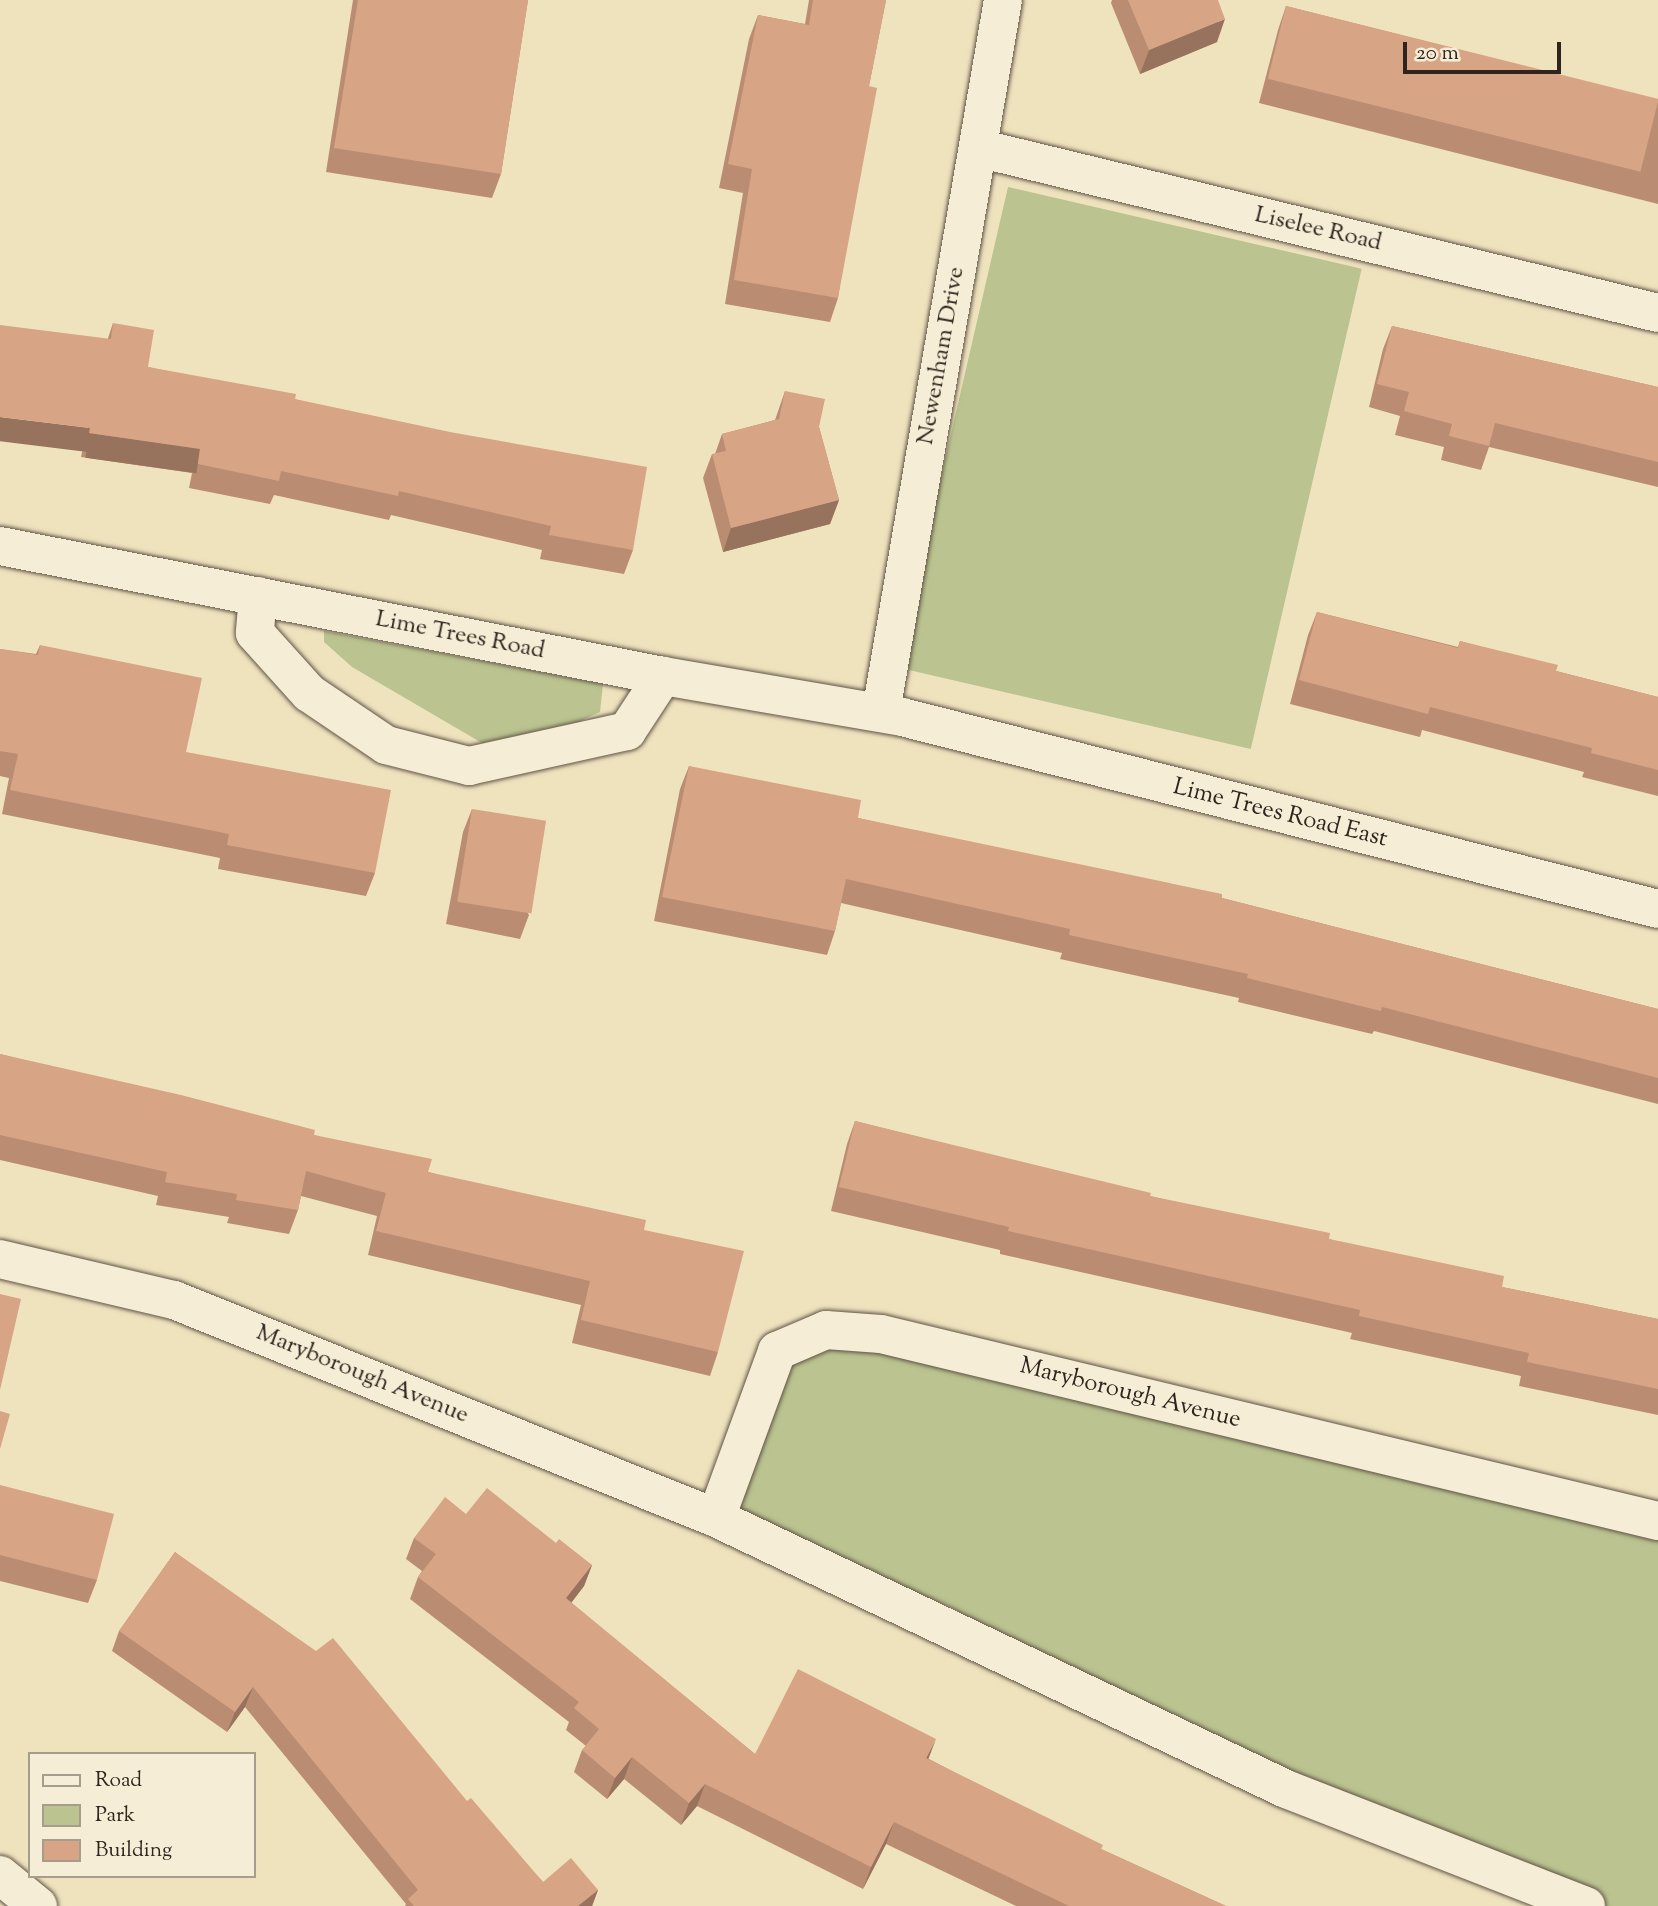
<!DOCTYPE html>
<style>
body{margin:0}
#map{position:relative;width:1658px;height:1906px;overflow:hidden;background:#efe3be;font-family:"Sorts Mill Goudy",serif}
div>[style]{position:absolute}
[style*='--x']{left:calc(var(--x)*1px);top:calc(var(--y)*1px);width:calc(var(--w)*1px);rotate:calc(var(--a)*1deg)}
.green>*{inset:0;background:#bbc390;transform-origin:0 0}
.roads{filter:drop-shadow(0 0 2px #605447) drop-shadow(0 0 2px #605447)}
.street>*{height:38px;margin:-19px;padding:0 19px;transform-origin:19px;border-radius:19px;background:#f5edd5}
.secondary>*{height:38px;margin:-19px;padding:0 19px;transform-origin:19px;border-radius:19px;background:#f5edd5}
.wall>*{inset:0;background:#ba8d73}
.shaded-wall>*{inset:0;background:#97735e;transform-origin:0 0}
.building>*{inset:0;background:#d8a486;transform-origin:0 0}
span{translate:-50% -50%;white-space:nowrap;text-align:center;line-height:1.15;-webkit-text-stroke:7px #f5edd5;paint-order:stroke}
.street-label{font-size:24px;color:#30241f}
.legend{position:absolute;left:28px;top:1752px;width:228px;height:126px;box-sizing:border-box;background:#f5edd5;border:2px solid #a69d8c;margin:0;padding:9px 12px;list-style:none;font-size:21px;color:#30241f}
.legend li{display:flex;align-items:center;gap:14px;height:35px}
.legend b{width:35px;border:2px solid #a69d8c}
.scale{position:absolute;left:1403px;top:42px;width:158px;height:32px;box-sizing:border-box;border:4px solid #30241f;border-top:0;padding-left:9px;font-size:21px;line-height:24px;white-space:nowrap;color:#30241f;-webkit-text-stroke:5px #f5edd5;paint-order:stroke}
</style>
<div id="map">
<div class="green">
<div style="left:1008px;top:187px;width:363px;height:493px;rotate:13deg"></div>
<div style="clip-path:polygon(324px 631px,603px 684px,600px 712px,578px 722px,482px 743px,352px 667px,324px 642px)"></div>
<div style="clip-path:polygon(826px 1330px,1658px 1521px,1658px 1906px,1586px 1906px,1127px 1712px,951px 1607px,716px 1518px,777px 1351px)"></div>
</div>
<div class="roads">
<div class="street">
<div style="--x:978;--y:148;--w:700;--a:13.64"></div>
<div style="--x:258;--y:596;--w:37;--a:95"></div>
<div style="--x:255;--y:633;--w:81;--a:48"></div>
<div style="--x:309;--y:693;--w:93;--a:34"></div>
<div style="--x:386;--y:745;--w:86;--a:14.2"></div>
<div style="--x:469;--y:766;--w:162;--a:-12.5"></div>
<div style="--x:627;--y:731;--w:66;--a:-56.8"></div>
<div style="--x:902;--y:717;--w:780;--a:14.25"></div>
<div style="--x:0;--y:1259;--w:179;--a:13.3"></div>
<div style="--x:174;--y:1300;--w:584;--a:21.91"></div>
<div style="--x:716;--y:1518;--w:631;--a:25.43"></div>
<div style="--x:1286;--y:1789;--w:322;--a:21.3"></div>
<div style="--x:716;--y:1518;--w:178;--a:-69.9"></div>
<div style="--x:777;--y:1351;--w:53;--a:-23.2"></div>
<div style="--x:826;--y:1330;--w:55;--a:4.2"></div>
<div style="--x:881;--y:1334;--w:799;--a:13.53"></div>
</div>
<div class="secondary">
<div style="--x:0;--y:546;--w:676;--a:11.09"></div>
<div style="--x:663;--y:676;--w:242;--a:9.7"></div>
<div style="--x:881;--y:712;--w:722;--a:-80.28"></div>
<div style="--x:0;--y:1875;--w:49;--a:39.2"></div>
</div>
</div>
<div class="wall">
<div style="clip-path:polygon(353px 0,528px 0,501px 174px,492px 198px,326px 172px)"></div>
<div style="clip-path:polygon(809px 0,886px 0,869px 86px,838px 298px,830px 322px,725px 304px,743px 193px,719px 188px,749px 39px,758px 15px,805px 24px)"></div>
<div style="clip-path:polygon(1112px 0,1218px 0,1217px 42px,1140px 74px,1111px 3px)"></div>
<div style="clip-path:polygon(1286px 6px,1658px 100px,1658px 204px,1259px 103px,1278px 30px)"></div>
<div style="clip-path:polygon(113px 323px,148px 367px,295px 399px,633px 550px,624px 574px,540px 559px,542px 550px,391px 515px,389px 520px,274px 495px,270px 504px,189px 488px,192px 473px,81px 457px,108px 338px)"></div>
<div style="clip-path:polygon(1392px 326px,1658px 387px,1658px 487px,1489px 447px,1481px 470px,1441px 460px,1444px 447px,1395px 435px,1400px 416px,1369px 407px,1383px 349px)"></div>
<div style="clip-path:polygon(785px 391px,819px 427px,839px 500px,830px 524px,723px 552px,703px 478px,712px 454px,715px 454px,722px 434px,775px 420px)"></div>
<div style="clip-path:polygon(1317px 612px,1458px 647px,1460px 641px,1556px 671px,1658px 697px,1658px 796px,1582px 777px,1584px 772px,1422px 730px,1420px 737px,1290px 704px,1308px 635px)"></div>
<div style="clip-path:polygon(40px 645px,186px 752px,375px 873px,366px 896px,218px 869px,220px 858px,2px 814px,9px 778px,0 776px,0 649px,36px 654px)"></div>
<div style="clip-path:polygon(689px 766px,858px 818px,1222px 898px,1658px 1009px,1658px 1104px,1374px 1031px,1372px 1034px,1238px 1002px,1239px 998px,1060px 959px,1062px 953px,841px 903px,835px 931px,827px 955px,654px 921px,680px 789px)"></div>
<div style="clip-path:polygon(472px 809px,529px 915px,520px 939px,446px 924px,463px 832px)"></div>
<div style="clip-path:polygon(0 1054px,314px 1135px,428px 1172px,644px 1230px,718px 1352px,710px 1376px,572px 1343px,581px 1305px,368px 1255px,377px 1216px,301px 1196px,298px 1210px,289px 1234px,227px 1223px,229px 1217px,156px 1205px,158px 1196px,0 1160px)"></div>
<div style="clip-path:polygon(855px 1121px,1150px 1196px,1329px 1239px,1502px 1287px,1658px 1319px,1658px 1415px,1519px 1386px,1521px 1376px,1350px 1339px,1352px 1333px,1000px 1254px,1000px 1250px,831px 1211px,847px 1144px)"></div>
<div style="clip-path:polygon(0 1485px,97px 1580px,88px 1603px,0 1581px)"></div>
<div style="clip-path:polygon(466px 1514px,556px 1543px,592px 1565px,584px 1586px,571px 1603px,755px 1754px,929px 1759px,1101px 1849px,1226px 1906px,1016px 1906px,886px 1844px,863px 1889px,697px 1806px,681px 1825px,624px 1779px,607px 1799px,574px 1772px,582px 1750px,586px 1746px,566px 1730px,569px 1722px,410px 1599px,418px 1577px,422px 1571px,406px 1559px,414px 1538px)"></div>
<div style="clip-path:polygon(175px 1552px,467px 1801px,543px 1882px,598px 1890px,592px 1906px,405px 1906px,406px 1904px,245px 1707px,227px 1732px,112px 1651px,119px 1631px)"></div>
</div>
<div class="shaded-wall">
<div style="clip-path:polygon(1225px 19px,1217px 42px,1140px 74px,1149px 50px)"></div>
<div style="left:0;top:417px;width:91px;height:24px;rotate:7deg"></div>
<div style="left:89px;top:433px;width:112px;height:25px;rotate:8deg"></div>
<div style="clip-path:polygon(839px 500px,830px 524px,723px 552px,731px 528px)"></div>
<div style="clip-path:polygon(592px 1565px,584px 1586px,558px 1620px,566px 1598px)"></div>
<div style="clip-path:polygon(253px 1687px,245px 1707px,227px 1732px,235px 1712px)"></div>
<div style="clip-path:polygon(936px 1739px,928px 1760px,926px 1758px)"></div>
<div style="clip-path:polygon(632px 1757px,624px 1779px,607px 1799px,615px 1778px)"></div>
<div style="clip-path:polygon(705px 1784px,697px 1806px,681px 1825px,689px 1803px)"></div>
<div style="clip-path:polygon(894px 1822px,886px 1844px,863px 1889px,871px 1867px)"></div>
<div style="clip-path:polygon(598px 1890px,592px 1906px,578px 1906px)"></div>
</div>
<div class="building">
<div style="clip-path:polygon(358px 0,528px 0,501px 174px,334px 148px)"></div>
<div style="clip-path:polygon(813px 0,886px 0,869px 86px,877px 88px,838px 298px,734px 280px,752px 169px,728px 164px,758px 15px,809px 25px)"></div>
<div style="clip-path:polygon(1128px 0,1218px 0,1225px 19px,1149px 50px)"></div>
<div style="left:1286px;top:6px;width:384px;height:75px;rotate:14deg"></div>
<div style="clip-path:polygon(113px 323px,154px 330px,148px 367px,296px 394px,295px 399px,450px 432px,647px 467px,633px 550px,549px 535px,551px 526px,399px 491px,398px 496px,281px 471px,279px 481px,198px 464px,200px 449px,89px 433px,90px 428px,0 417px,0 325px,111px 339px)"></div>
<div style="clip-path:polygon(1392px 326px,1658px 387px,1658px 462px,1495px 423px,1489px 446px,1449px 436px,1452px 424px,1404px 411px,1409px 392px,1377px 384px)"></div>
<div style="clip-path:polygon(785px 391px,825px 399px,819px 427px,839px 500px,731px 528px,712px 454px,726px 451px,722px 434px,779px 419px)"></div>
<div style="clip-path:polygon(1317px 612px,1458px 648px,1460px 641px,1558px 665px,1556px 671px,1658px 697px,1658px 770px,1591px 753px,1592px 748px,1430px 707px,1428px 714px,1299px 680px)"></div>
<div style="clip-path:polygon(40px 645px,202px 678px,186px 752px,391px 790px,375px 873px,227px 845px,229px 834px,10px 790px,18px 754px,0 751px,0 649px,38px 655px)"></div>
<div style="clip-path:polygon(689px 766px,861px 800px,858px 818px,1222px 894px,1222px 898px,1658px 1009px,1658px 1078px,1382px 1007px,1381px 1011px,1247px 978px,1248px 974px,1069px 935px,1070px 929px,846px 879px,835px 931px,662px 897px)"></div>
<div style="left:472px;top:809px;width:75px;height:94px;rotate:9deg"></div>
<div style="clip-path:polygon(0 1054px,181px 1095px,315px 1130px,314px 1135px,432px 1159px,428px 1172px,646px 1220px,644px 1230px,744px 1251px,718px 1352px,581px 1320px,590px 1281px,376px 1231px,386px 1193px,306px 1171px,298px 1210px,236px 1200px,237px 1194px,165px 1182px,167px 1172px,0 1135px)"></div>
<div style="clip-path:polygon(855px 1121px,1151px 1193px,1150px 1196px,1330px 1233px,1329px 1239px,1504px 1276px,1502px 1287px,1658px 1319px,1658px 1389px,1527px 1362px,1529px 1353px,1359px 1316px,1360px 1310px,1008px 1231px,1009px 1227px,839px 1187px)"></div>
<div style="clip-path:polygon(0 1294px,21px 1299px,0 1390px)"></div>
<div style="clip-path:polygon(0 1411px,10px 1414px,0 1449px)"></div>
<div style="clip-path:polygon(0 1485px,114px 1514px,97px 1580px,0 1555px)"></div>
<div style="clip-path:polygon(487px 1488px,556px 1543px,559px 1539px,592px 1565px,566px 1598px,755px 1754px,798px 1669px,936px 1739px,926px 1758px,1103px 1845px,1101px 1849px,1226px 1906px,1069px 1906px,894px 1822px,871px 1867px,705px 1784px,689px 1803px,632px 1757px,615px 1778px,582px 1750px,599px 1729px,574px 1708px,579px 1702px,418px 1577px,436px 1554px,414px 1538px,445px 1497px,466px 1514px)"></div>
<div style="clip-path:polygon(175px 1552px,316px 1651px,333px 1638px,467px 1801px,471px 1798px,543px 1882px,571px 1858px,598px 1890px,578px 1906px,414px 1906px,408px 1899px,418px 1890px,253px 1687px,235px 1712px,119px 1631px)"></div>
</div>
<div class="street-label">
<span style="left:1318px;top:230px;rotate:13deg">Liselee Road</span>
<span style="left:942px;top:356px;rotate:-80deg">Newenham Drive</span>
<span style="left:460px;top:636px;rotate:11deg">Lime Trees Road</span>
<span style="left:1280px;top:814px;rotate:14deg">Lime Trees Road East</span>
<span style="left:362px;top:1375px;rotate:22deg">Maryborough Avenue</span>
<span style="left:1130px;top:1394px;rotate:14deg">Maryborough Avenue</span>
</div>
<ul class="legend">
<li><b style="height:9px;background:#f5edd5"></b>Road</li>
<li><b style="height:19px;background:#bbc390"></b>Park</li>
<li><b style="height:19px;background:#d8a486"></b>Building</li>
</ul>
<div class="scale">20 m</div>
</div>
